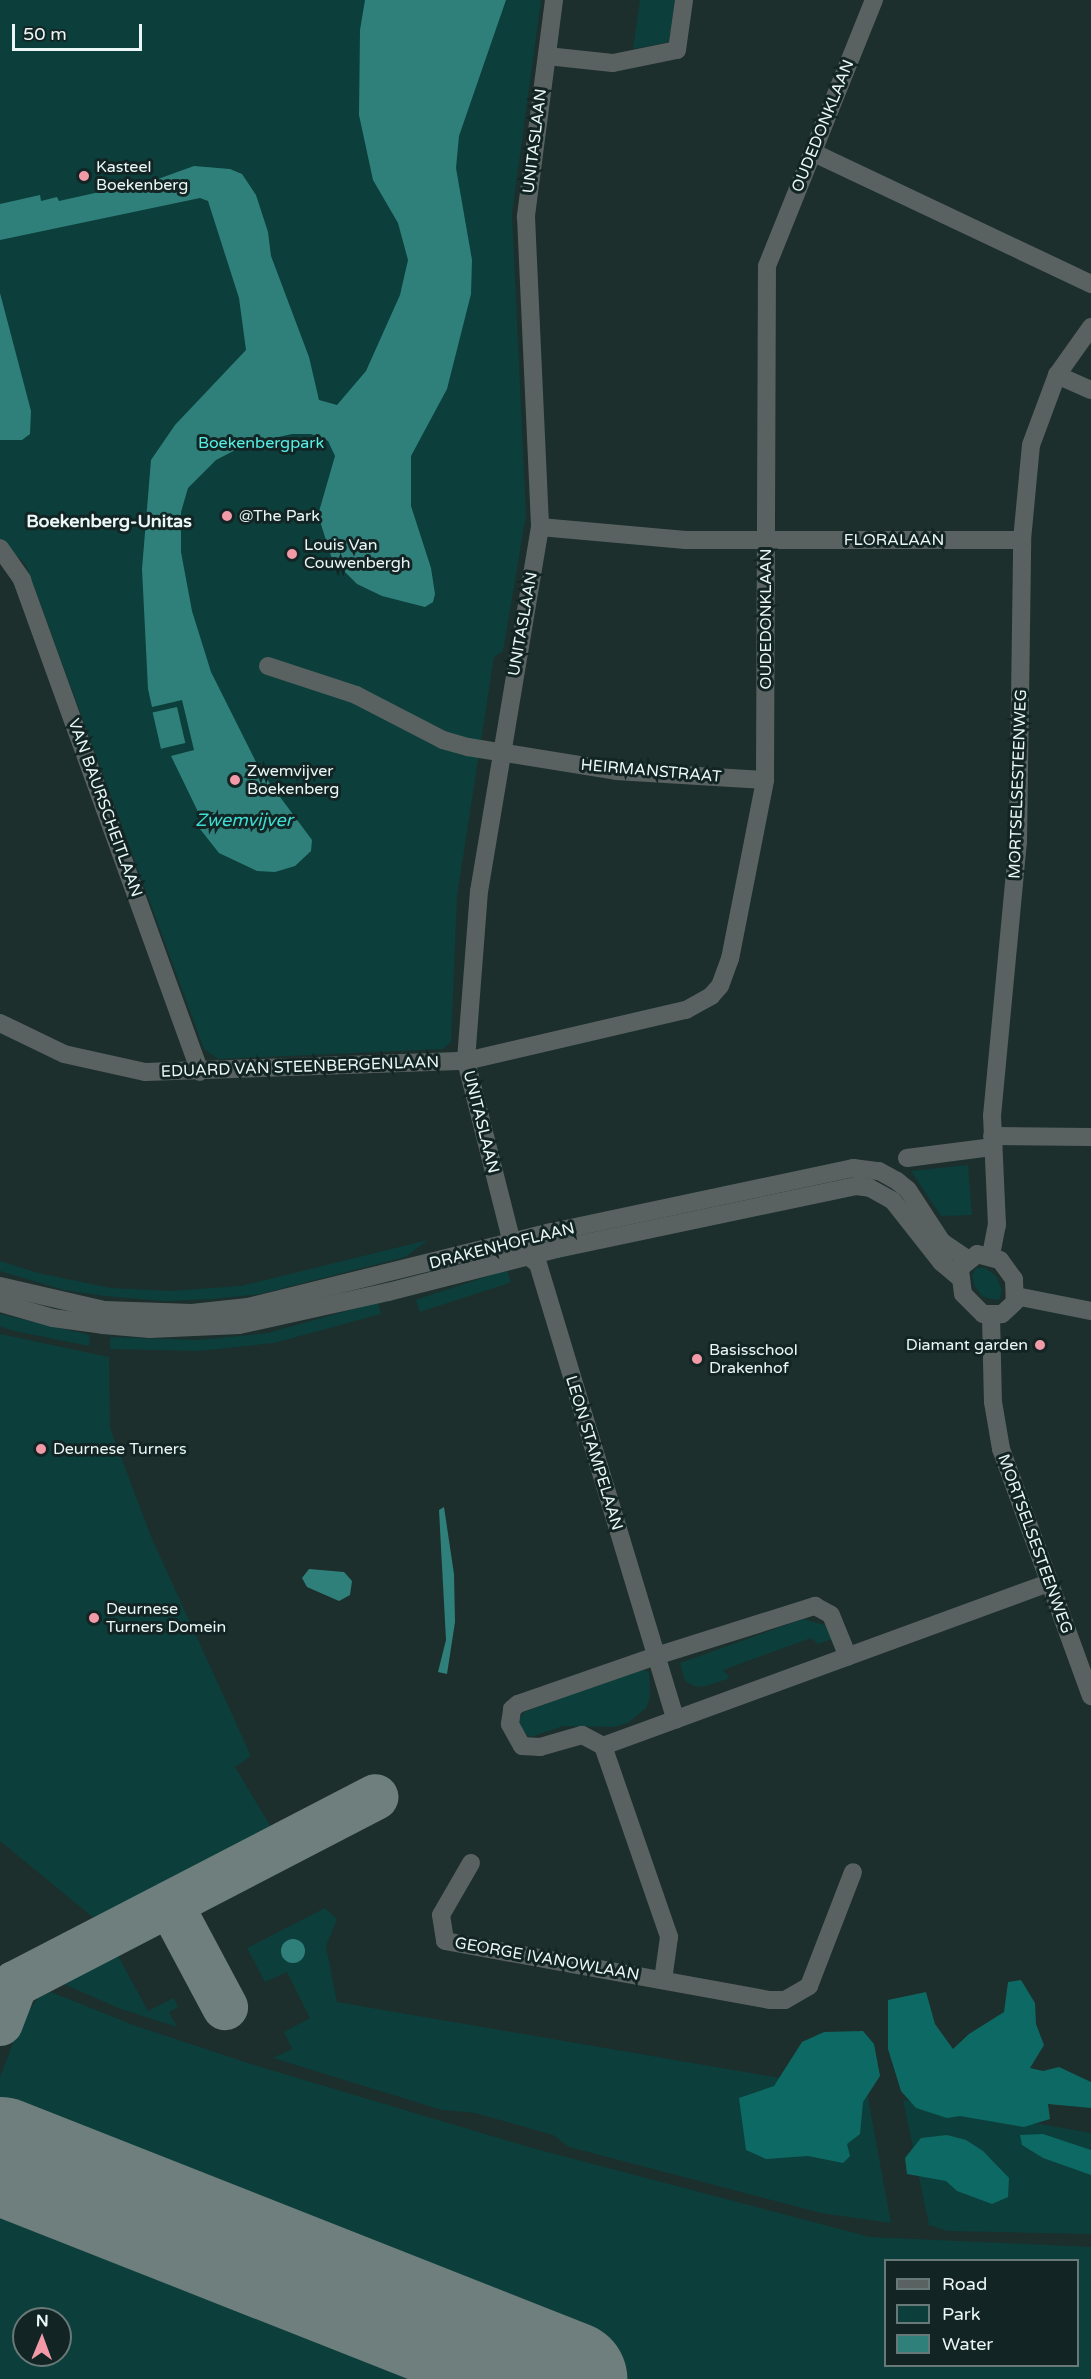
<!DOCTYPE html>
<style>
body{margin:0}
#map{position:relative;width:1091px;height:2379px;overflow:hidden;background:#1c2f2d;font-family:"Varela Round",sans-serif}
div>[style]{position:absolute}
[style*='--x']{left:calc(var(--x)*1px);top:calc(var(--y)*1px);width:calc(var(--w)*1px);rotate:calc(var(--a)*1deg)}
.green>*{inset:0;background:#0c3e3b;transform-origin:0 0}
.forest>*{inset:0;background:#0d6963}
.water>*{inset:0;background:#2f807b;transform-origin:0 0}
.round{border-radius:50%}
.taxiway>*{height:46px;margin:-23px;padding:0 23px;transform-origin:23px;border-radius:23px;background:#6e7f7d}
.runway>*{height:117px;margin:-58.5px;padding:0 58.5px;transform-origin:58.5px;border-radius:58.5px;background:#6e7f7d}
.minor>*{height:18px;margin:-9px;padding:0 9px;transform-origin:9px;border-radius:9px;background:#596261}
.dots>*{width:16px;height:16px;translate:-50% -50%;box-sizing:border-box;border:3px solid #122524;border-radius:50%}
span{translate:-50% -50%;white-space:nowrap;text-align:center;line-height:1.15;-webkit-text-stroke:6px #122524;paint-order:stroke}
.street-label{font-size:16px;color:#ebf7f6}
.poi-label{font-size:16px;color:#ebf7f6}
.left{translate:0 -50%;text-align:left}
.right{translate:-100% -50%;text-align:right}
.park-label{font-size:16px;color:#57efe4}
.neighbourhood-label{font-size:18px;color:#ebf7f6;font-weight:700}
.water-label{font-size:18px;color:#3edcd2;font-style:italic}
.legend{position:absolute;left:884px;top:2259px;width:195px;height:108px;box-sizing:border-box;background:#122524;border:2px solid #697978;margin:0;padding:8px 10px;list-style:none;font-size:18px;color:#ebf7f6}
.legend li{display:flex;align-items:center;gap:12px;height:30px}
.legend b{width:30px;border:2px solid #697978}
.north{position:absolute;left:12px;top:2307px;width:60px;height:60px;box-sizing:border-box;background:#122524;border:2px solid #697978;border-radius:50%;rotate:1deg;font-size:16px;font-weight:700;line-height:24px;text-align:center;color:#ebf7f6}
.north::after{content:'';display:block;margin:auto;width:21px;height:27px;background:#f39aa9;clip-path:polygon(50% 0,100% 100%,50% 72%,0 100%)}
.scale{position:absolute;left:12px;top:24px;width:130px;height:27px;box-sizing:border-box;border:3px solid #ebf7f6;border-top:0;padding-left:8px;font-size:18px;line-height:21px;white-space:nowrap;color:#ebf7f6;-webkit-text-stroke:4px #122524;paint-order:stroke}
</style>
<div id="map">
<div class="green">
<div style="clip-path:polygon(0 0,541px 0,512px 214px,526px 515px,503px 651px,494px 657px,457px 896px,451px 1042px,443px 1049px,218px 1059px,204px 1049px,26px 565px,0 539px)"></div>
<div style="clip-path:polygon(640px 0,675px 0,669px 42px,633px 49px)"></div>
<div style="clip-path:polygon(968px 1165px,972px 1215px,941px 1216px,911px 1171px)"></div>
<div style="clip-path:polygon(428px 1240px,405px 1257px,260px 1294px,212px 1299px,165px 1301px,105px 1296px,64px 1290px,0 1271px,0 1261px,38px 1273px,111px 1288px,171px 1291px,241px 1286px)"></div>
<div style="clip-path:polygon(976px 1268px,985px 1268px,996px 1276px,1002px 1290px,999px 1300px,983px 1297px,975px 1287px,972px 1276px)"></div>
<div style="left:507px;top:1270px;width:13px;height:96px;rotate:72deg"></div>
<div style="clip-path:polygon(378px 1302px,381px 1314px,274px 1343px,198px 1351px,110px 1349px,110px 1337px,198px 1340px,268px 1333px)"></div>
<div style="clip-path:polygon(0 1314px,90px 1335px,89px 1346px,10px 1330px,0 1326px)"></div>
<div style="clip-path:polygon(0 1334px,109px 1357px,110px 1428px,152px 1539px,251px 1756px,235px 1767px,274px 1832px,100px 1923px,0 1841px)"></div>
<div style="clip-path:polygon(803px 1619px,825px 1625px,832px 1639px,818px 1644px,811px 1638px,723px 1670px,730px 1678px,706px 1686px,696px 1687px,685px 1681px,680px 1663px)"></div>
<div style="clip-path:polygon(641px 1669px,649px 1672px,650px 1697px,646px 1708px,628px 1723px,614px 1727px,563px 1726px,531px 1737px,521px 1731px,519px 1719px,524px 1712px)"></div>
<div style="clip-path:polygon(325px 1908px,337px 1919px,326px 1946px,337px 2002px,867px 2093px,891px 2223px,821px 2213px,569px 2147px,553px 2135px,475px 2113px,442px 2110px,273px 2058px,292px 2049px,284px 2032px,310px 2018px,287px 1972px,265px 1982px,247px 1948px)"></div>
<div style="clip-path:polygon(116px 1952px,148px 2011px,174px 1998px,178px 2007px,169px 2012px,177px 2027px,118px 2008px,57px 1981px)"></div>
<div style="clip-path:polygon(evenodd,51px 1992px,136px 2026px,254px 2065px,532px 2148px,870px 2237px,1091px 2247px,1091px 2379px,0 2379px,0 2077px,22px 2020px,39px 1997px,51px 1992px,886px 2260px,1078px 2260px,1078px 2366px,886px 2366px,886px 2260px,51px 1992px,24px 2319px,60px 2319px,60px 2355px,24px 2355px,24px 2319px)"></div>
<div style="clip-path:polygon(903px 2100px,1091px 2133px,1091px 2234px,947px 2231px,929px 2225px)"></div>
</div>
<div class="forest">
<div style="clip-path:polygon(1021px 1980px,1035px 2003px,1036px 2024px,1044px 2045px,1030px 2068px,1043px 2071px,1059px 2067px,1091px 2082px,1091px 2108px,1048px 2104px,1050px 2119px,1024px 2127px,960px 2116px,947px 2118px,916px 2108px,901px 2091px,888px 2049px,888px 2000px,926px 1992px,935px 2024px,953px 2049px,969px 2034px,1004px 2012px,1008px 1982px)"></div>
<div style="clip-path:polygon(863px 2031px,874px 2044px,880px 2076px,863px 2102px,860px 2134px,847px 2144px,850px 2156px,843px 2163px,808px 2156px,766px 2159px,746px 2150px,739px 2098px,774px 2086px,802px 2042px,824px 2032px)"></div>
<div style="clip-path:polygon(1043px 2134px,1091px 2150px,1091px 2175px,1043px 2158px,1022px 2145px,1020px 2135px)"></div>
<div style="clip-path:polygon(947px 2135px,966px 2140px,983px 2151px,1009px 2178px,1008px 2197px,992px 2204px,957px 2191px,946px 2181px,907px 2174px,905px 2158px,921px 2138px)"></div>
</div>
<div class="water">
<div style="clip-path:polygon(365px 0,506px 0,459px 136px,456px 168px,472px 260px,471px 294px,447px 389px,411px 456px,411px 506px,431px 568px,435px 594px,433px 602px,425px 607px,382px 596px,357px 584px,332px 559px,318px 515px,335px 456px,328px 441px,311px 434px,292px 434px,247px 444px,216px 460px,188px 488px,181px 512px,181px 552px,192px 611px,211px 672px,260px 770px,312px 840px,311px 851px,295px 866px,275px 872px,257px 871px,219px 853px,196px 824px,202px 820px,171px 756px,194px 750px,182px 700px,152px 707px,148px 689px,142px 569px,151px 460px,175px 425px,246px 350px,239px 298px,208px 201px,200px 198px,0 240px,0 204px,40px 195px,41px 201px,57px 197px,59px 201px,158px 179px,194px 166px,230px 169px,242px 174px,256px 195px,268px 232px,271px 256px,309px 357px,319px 400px,337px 405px,366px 371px,400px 295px,408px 260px,398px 223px,373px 180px,359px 115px,360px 30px)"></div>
<div style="clip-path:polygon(0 293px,31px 411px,30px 434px,22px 440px,0 440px)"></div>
<div style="left:177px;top:707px;width:37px;height:25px;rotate:77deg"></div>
<div style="clip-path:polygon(444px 1507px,454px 1574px,455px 1622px,447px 1674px,438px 1672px,446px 1640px,439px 1510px)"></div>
<div style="clip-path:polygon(309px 1569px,344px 1572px,352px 1581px,350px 1595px,339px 1601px,307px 1587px,302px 1578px)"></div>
<div class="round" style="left:281px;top:1939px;width:24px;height:24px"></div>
</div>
<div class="taxiway">
<div style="--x:170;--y:1904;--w:117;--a:61.9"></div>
<div style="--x:0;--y:2023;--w:42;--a:-69"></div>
<div style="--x:15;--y:1984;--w:406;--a:-27.4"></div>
</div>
<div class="runway">
<div style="--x:0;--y:2155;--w:611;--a:21.52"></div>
</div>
<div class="minor">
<div style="--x:554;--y:0;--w:219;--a:97.4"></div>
<div style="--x:526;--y:217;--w:310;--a:87.4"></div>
<div style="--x:540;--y:527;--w:369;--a:99.5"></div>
<div style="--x:479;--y:891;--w:170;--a:94.4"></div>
<div style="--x:466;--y:1061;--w:188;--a:75.8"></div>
<div style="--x:512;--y:1243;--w:33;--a:39"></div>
<div style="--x:538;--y:1264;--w:476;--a:73.2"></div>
<div style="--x:547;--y:56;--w:66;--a:6.1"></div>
<div style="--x:613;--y:63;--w:65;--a:-11.5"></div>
<div style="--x:677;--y:50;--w:50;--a:-82"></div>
<div style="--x:812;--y:152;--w:309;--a:25.3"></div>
<div style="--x:1057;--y:375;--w:37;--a:24"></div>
<div style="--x:540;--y:527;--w:146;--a:5.1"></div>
<div style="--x:685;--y:540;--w:337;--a:0"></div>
<div style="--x:0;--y:548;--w:39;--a:55"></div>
<div style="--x:22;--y:580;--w:523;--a:70.11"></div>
<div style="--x:268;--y:666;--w:93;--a:18.2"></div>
<div style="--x:356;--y:695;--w:98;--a:27.3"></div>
<div style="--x:443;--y:740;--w:26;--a:16"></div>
<div style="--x:468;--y:747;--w:150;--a:9.2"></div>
<div style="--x:616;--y:771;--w:149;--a:3.5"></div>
<div style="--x:0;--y:1023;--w:71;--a:25.8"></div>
<div style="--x:64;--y:1054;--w:83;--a:12.5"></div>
<div style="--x:145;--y:1072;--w:321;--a:-2"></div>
<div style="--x:466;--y:1061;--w:226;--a:-13.1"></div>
<div style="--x:686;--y:1010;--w:29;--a:-29"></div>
<div style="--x:711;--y:996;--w:13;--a:-48"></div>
<div style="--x:720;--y:986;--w:29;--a:-70"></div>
<div style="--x:730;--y:959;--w:182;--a:-78.9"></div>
<div style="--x:765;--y:780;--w:514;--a:-89.78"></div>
<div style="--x:767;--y:266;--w:287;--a:-68.1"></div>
<div style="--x:992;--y:1136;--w:99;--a:0.6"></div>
<div style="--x:907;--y:1158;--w:87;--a:-7.3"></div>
<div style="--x:977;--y:1254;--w:24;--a:15"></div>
<div style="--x:1000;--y:1260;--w:24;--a:54"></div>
<div style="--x:1014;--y:1279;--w:23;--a:88"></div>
<div style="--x:1015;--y:1302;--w:18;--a:137"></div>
<div style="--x:1002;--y:1314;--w:19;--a:180"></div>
<div style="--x:983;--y:1314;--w:28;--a:-135"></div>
<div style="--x:963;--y:1294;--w:26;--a:-97"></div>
<div style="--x:960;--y:1268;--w:22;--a:-39"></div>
<div style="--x:991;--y:1255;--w:31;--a:-79"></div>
<div style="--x:997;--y:1225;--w:109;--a:-92.6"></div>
<div style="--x:992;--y:1116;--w:275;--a:-84.6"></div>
<div style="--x:1018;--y:842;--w:302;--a:-89.2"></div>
<div style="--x:1022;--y:540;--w:95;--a:-84.6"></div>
<div style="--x:1031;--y:445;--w:75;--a:-69.6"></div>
<div style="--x:1057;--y:375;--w:59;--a:-54.7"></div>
<div style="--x:0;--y:1286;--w:107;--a:13"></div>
<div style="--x:104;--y:1310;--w:88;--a:2"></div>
<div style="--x:192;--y:1313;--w:56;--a:-6.1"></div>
<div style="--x:248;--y:1307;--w:313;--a:-13.9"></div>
<div style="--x:552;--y:1232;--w:308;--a:-12"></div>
<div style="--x:853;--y:1168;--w:26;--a:7"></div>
<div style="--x:879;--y:1171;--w:21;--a:29"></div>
<div style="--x:897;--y:1181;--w:14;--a:39"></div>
<div style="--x:908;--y:1190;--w:62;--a:56.8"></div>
<div style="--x:942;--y:1242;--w:30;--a:34"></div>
<div style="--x:1016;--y:1296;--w:76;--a:11.3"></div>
<div style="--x:0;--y:1303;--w:55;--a:15.8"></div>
<div style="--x:53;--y:1318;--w:50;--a:8"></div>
<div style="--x:103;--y:1325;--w:47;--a:4.9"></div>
<div style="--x:150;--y:1329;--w:89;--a:-2.6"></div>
<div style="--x:239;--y:1325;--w:153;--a:-12.5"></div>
<div style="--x:388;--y:1292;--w:174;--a:-14.3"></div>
<div style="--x:557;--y:1249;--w:306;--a:-11.9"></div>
<div style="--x:856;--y:1186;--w:14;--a:8"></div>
<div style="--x:870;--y:1188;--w:26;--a:29"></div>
<div style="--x:893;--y:1201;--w:78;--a:51.8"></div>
<div style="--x:941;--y:1262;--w:23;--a:40"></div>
<div style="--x:991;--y:1316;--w:86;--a:88.7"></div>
<div style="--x:993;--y:1402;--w:48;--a:80.3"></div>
<div style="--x:1001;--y:1449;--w:263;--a:70"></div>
<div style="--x:603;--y:1746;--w:24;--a:-152"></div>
<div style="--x:582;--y:1735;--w:44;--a:164.1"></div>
<div style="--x:540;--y:1747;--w:18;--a:-177"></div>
<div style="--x:522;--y:1746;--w:25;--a:-119"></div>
<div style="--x:510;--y:1724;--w:15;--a:-82"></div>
<div style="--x:512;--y:1709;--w:8;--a:-40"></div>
<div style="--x:518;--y:1704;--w:146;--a:-19.2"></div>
<div style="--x:656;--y:1656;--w:167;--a:-17.5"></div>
<div style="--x:815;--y:1606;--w:18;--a:29"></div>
<div style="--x:831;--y:1615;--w:45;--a:68"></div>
<div style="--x:603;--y:1746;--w:474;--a:-20.1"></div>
<div style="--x:603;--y:1746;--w:202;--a:70.9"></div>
<div style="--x:669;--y:1937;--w:43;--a:97.9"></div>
<div style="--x:471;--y:1863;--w:60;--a:120"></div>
<div style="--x:441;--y:1915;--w:26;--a:81"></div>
<div style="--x:445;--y:1941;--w:330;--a:10.3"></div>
<div style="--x:770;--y:2000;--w:15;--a:0"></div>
<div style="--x:785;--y:2000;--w:28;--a:-30"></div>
<div style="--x:809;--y:1986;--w:122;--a:-68.9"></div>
</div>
<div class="dots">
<div style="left:84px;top:176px;background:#f39aa9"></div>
<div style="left:227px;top:516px;background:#f39aa9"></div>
<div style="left:292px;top:554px;background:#f39aa9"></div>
<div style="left:235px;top:780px;background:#f39aa9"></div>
<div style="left:1040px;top:1345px;background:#f39aa9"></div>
<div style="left:697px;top:1359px;background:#f39aa9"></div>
<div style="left:41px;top:1449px;background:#f39aa9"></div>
<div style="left:94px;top:1618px;background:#f39aa9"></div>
</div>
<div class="street-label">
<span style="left:823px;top:126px;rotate:-68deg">OUDEDONKLAAN</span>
<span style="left:535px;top:141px;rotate:-83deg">UNITASLAAN</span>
<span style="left:894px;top:540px">FLORALAAN</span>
<span style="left:766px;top:619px;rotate:-90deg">OUDEDONKLAAN</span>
<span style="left:523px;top:624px;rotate:-80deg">UNITASLAAN</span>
<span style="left:651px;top:771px;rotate:5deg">HEIRMANSTRAAT</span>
<span style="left:1018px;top:784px;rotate:-88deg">MORTSELSESTEENWEG</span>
<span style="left:105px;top:808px;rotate:70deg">VAN BAURSCHEITLAAN</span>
<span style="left:300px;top:1067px;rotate:-2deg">EDUARD VAN STEENBERGENLAAN</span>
<span style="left:481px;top:1122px;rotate:76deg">UNITASLAAN</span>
<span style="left:502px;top:1246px;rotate:-14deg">DRAKENHOFLAAN</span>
<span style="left:594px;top:1453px;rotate:73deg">LEON STAMPELAAN</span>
<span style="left:1035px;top:1544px;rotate:70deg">MORTSELSESTEENWEG</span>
<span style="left:547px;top:1959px;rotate:10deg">GEORGE IVANOWLAAN</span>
</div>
<div class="poi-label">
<span class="left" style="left:96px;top:176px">Kasteel<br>Boekenberg</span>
<span class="left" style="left:239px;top:516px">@The Park</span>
<span class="left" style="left:304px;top:554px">Louis Van<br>Couwenbergh</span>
<span class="left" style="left:247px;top:780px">Zwemvijver<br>Boekenberg</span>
<span class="right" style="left:1028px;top:1345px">Diamant garden</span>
<span class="left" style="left:709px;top:1359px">Basisschool<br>Drakenhof</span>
<span class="left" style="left:53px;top:1449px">Deurnese Turners</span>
<span class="left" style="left:106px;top:1618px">Deurnese<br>Turners Domein</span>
</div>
<div class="park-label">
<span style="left:261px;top:443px">Boekenbergpark</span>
</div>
<div class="neighbourhood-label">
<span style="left:109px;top:521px">Boekenberg-Unitas</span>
</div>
<div class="water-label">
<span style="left:244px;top:820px">Zwemvijver</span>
</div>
<ul class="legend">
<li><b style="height:8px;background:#596261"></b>Road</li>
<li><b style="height:16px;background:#0c3e3b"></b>Park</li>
<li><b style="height:16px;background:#2f807b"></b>Water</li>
</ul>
<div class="north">N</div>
<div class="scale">50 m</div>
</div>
